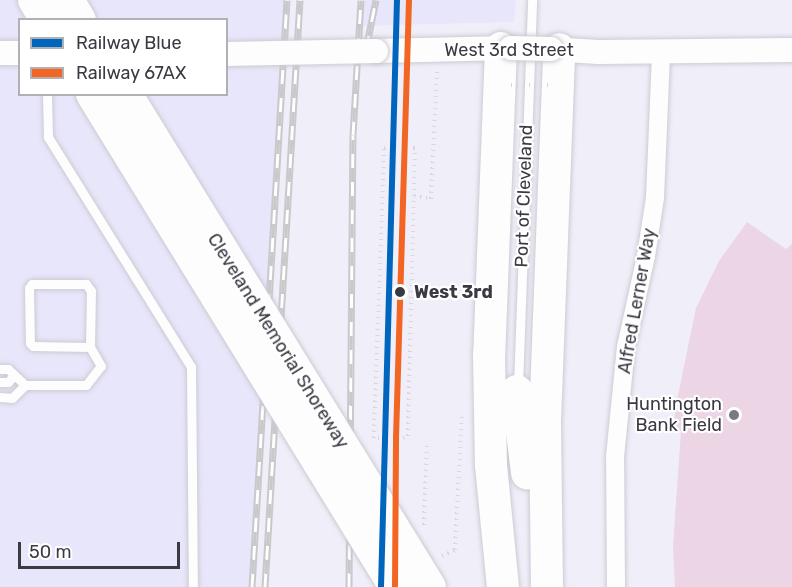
<!DOCTYPE html>
<style>
body{margin:0}
#map{position:relative;width:792px;height:587px;overflow:hidden;background:#f0eff9;font-family:Rubik,sans-serif}
div>[style]{position:absolute}
[style*='--x']{left:calc(var(--x)*1px);top:calc(var(--y)*1px);width:calc(var(--w)*1px);rotate:calc(var(--a)*1deg)}
.built>*{inset:0;background:#e8e6fa}
.green>*{inset:0;background:#ecd5e5}
.path>*{height:4px;margin-top:-2px;transform-origin:0;background:repeating-linear-gradient(90deg,#d8d8db 0 1.5px,transparent 0 6px)}
.roads{filter:drop-shadow(0 0 2px #cccbd3) drop-shadow(0 0 2px #cccbd3)}
.lane>*{height:9px;margin:-4.5px;padding:0 4.5px;transform-origin:4.5px;border-radius:4.5px;background:#fdfdfe}
.street>*{height:18px;margin:-9px;padding:0 9px;transform-origin:9px;border-radius:9px;background:#fdfdfe}
.secondary>*{height:24px;margin:-12px;padding:0 12px;transform-origin:12px;border-radius:12px;background:#fdfdfe}
.highway>*{height:32px;margin:-16px;padding:0 16px;transform-origin:16px;border-radius:16px;background:#fdfdfe}
.rail>*{height:7px;margin-top:-3.5px;transform-origin:0;background:repeating-linear-gradient(90deg,#fff 0 14px,#c9c9cc 0 28px);box-sizing:border-box;border-block:2px solid #c9c9cc}
.path-bridge>*{height:4px;margin-top:-2px;transform-origin:0;background:repeating-linear-gradient(90deg,#d8d8db 0 1.5px,transparent 0 6px)}
.bridges{filter:drop-shadow(0 0 2px #cccbd3) drop-shadow(0 0 2px #cccbd3)}
.secondary-bridge>*{height:24px;margin:-12px;padding:0 12px;transform-origin:12px;border-radius:12px;background:#fdfdfe}
.highway-bridge>*{height:32px;margin:-16px;padding:0 16px;transform-origin:16px;border-radius:16px;background:#fdfdfe}
.rail-1>*{height:6px;margin:-3px;padding:0 3px;transform-origin:3px;border-radius:3px;background:#0065bd}
.rail-2>*{height:6px;margin:-3px;padding:0 3px;transform-origin:3px;border-radius:3px;background:#f26522}
.dots>*{width:16px;height:16px;translate:-50% -50%;box-sizing:border-box;border:3px solid #fff;border-radius:50%}
span{translate:-50% -50%;white-space:nowrap;text-align:center;line-height:1.15;-webkit-text-stroke:4.5px #fff;paint-order:stroke}
.street-label{font-size:18px;color:#3b3a43}
.stop-label{font-size:18px;color:#3b3a43;font-weight:700}
.left{translate:0 -50%;text-align:left}
.poi-label{font-size:18px;color:#3b3a43}
.right{translate:-100% -50%;text-align:right}
.legend{position:absolute;left:18px;top:18px;width:210px;height:78px;box-sizing:border-box;background:#fff;border:2px solid #b1b0b4;margin:0;padding:8px 10px;list-style:none;font-size:18px;color:#3b3a43}
.legend li{display:flex;align-items:center;gap:12px;height:30px}
.legend b{width:30px;border:2px solid #b1b0b4}
.scale{position:absolute;left:18px;top:542px;width:162px;height:27px;box-sizing:border-box;border:3px solid #3b3a43;border-top:0;padding-left:8px;font-size:18px;line-height:21px;white-space:nowrap;color:#3b3a43;-webkit-text-stroke:4px #fff;paint-order:stroke}
</style>
<div id="map">
<div class="built">
<div style="clip-path:polygon(evenodd,0 0,287px 0,252px 587px,0 587px,0 0,20px 20px,226px 20px,226px 94px,20px 94px,20px 20px)"></div>
<div style="clip-path:polygon(361px 0,516px 0,514px 22px,359px 26px)"></div>
</div>
<div class="green">
<div style="clip-path:polygon(747px 222px,786px 249px,792px 244px,792px 587px,675px 587px,673px 546px,681px 431px,673px 429px,677px 400px,696px 308px,719px 261px)"></div>
</div>
<div class="path">
<div style="--x:414;--y:196;--w:17;--a:10"></div>
<div style="--x:431;--y:199;--w:128;--a:-87.3"></div>
<div style="--x:379;--y:438;--w:5;--a:180"></div>
<div style="--x:374;--y:438;--w:290;--a:-88"></div>
<div style="--x:384;--y:148;--w:4;--a:-14"></div>
<div style="--x:403;--y:438;--w:5;--a:-22"></div>
<div style="--x:408;--y:436;--w:288;--a:-88.6"></div>
<div style="--x:415;--y:148;--w:4;--a:180"></div>
<div style="--x:424;--y:525;--w:83;--a:-87.9"></div>
<div style="--x:442;--y:556;--w:14;--a:-25"></div>
<div style="--x:455;--y:550;--w:136;--a:-87.1"></div>
</div>
<div class="roads">
<div class="lane">
<div style="--x:47;--y:94;--w:43;--a:88.7"></div>
<div style="--x:48;--y:137;--w:271;--a:58.1"></div>
<div style="--x:191;--y:367;--w:220;--a:89.5"></div>
<div style="--x:0;--y:369;--w:8;--a:0"></div>
<div style="--x:8;--y:369;--w:23;--a:43"></div>
<div style="--x:25;--y:385;--w:61;--a:0"></div>
<div style="--x:86;--y:385;--w:24;--a:-52"></div>
<div style="--x:101;--y:366;--w:22;--a:-120"></div>
<div style="--x:90;--y:347;--w:56;--a:-89"></div>
<div style="--x:91;--y:291;--w:9;--a:-126"></div>
<div style="--x:86;--y:284;--w:54;--a:180"></div>
<div style="--x:32;--y:284;--w:5;--a:127"></div>
<div style="--x:29;--y:288;--w:55;--a:89"></div>
<div style="--x:30;--y:343;--w:4;--a:45"></div>
<div style="--x:33;--y:346;--w:57;--a:1"></div>
<div style="--x:0;--y:382;--w:8;--a:0"></div>
<div style="--x:8;--y:382;--w:9;--a:-49"></div>
<div style="--x:518;--y:386;--w:386;--a:-87.9"></div>
<div style="--x:0;--y:397;--w:12;--a:5"></div>
<div style="--x:12;--y:398;--w:18;--a:-45"></div>
</div>
<div class="street">
<div style="--x:616;--y:587;--w:130;--a:-90.4"></div>
<div style="--x:615;--y:457;--w:111;--a:-84.3"></div>
<div style="--x:626;--y:347;--w:93;--a:-77.6"></div>
<div style="--x:646;--y:256;--w:59;--a:-81.2"></div>
<div style="--x:655;--y:198;--w:146;--a:-87.6"></div>
</div>
<div class="secondary">
<div style="--x:551;--y:49;--w:47;--a:3.7"></div>
<div style="--x:598;--y:52;--w:194;--a:-0.6"></div>
<div style="--x:376;--y:51;--w:135;--a:-1.3"></div>
<div style="--x:0;--y:53;--w:20;--a:0"></div>
</div>
<div class="highway">
<div style="--x:34;--y:0;--w:23;--a:59"></div>
<div style="--x:68;--y:0;--w:23;--a:59"></div>
<div style="--x:501;--y:48;--w:306;--a:92.2"></div>
<div style="--x:489;--y:354;--w:111;--a:89"></div>
<div style="--x:491;--y:465;--w:123;--a:84.4"></div>
<div style="--x:517;--y:391;--w:83;--a:83"></div>
<div style="--x:547;--y:587;--w:166;--a:-90.7"></div>
<div style="--x:545;--y:421;--w:372;--a:-87.8"></div>
</div>
</div>
<div class="rail">
<div style="--x:366;--y:49;--w:50;--a:-78.5"></div>
<div style="--x:252;--y:587;--w:588;--a:-86.59"></div>
<div style="--x:265;--y:587;--w:588;--a:-86.59"></div>
<div style="--x:349;--y:587;--w:452;--a:-89.5"></div>
<div style="--x:353;--y:135;--w:135;--a:-86.6"></div>
</div>
<div class="path-bridge">
<div style="--x:511;--y:85;--w:37;--a:0"></div>
</div>
<div class="bridges">
<div class="secondary-bridge">
<div style="--x:511;--y:48;--w:40;--a:1.4"></div>
<div style="--x:226;--y:54;--w:150;--a:-1.1"></div>
</div>
<div class="highway-bridge">
<div style="--x:92;--y:94;--w:579;--a:58.42"></div>
<div style="--x:126;--y:94;--w:579;--a:58.34"></div>
</div>
</div>
<div class="rail-1">
<div style="--x:381;--y:587;--w:587;--a:-88.44"></div>
</div>
<div class="rail-2">
<div style="--x:395;--y:587;--w:149;--a:-89.6"></div>
<div style="--x:396;--y:438;--w:438;--a:-88.3"></div>
</div>
<div class="dots">
<div style="left:400px;top:292px;background:#3b3a43"></div>
<div style="left:734px;top:415px;background:#7a7983"></div>
</div>
<div class="street-label">
<span style="left:509px;top:50px">West 3rd Street</span>
<span style="left:524px;top:196px;rotate:-88deg">Port of Cleveland</span>
<span style="left:637px;top:301px;rotate:-80deg">Alfred Lerner Way</span>
<span style="left:278px;top:341px;rotate:58deg">Cleveland Memorial Shoreway</span>
</div>
<div class="stop-label">
<span class="left" style="left:414px;top:292px">West 3rd</span>
</div>
<div class="poi-label">
<span class="right" style="left:722px;top:415px">Huntington<br>Bank Field</span>
</div>
<ul class="legend">
<li><b style="height:8px;background:#0065bd"></b>Railway Blue</li>
<li><b style="height:8px;background:#f26522"></b>Railway 67AX</li>
</ul>
<div class="scale">50 m</div>
</div>
